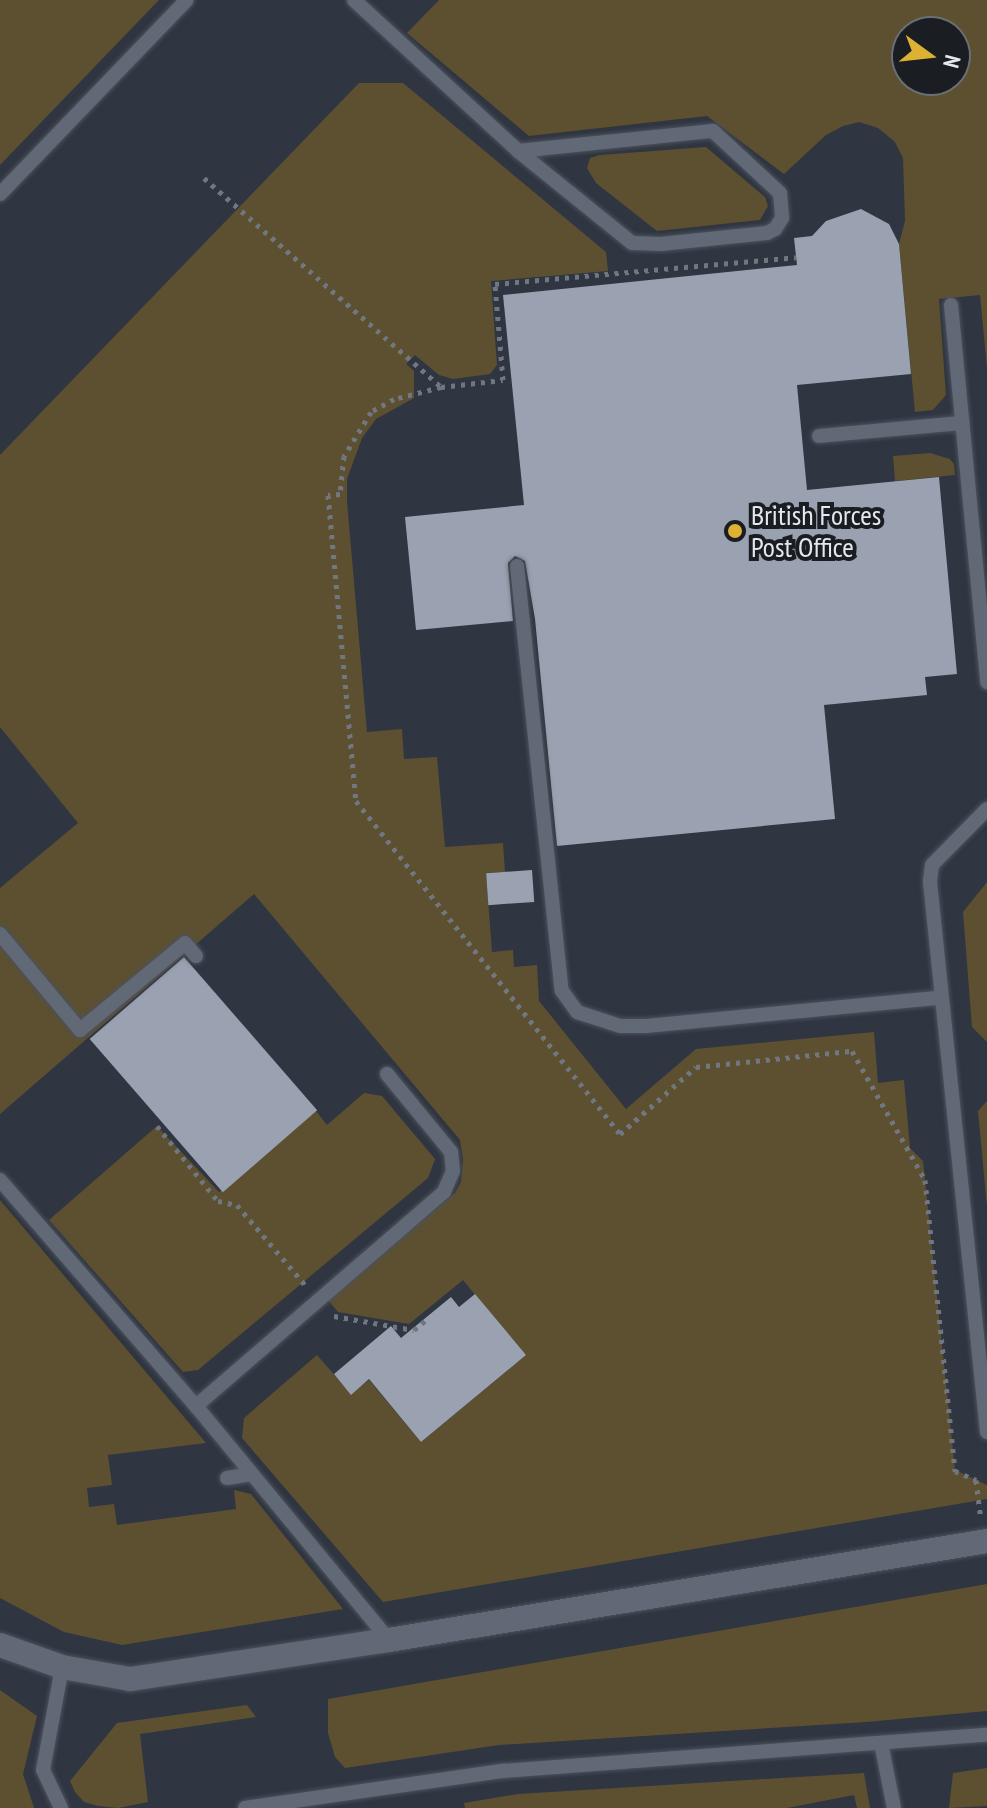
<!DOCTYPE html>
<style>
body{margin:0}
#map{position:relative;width:987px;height:1808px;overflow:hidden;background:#2f3541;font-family:"PT Sans Narrow",sans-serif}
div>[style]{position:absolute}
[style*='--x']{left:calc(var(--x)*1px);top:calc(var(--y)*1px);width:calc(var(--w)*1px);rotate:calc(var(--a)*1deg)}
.green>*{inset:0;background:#5d5031}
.building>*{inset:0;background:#9aa1b0;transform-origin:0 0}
.path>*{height:5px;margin-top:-2.5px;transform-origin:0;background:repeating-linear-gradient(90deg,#717781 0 4px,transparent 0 10px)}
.roads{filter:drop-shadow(0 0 2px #4c525b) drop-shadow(0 0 2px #4c525b)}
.service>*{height:14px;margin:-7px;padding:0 7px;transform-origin:7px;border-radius:7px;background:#626976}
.minor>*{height:24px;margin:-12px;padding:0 12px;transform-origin:12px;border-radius:12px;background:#626976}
.dots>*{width:22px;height:22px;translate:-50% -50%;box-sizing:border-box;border:4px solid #1a1d22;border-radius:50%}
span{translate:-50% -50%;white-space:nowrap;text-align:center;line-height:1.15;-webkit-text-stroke:8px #1a1d22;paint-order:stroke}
.poi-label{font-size:28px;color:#e4e8ef}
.left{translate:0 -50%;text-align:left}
.north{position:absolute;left:891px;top:16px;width:80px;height:80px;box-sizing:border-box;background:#1a1d22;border:2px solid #6b6e74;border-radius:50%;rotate:105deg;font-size:22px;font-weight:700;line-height:32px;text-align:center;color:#e4e8ef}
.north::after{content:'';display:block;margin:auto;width:28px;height:36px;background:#ddb133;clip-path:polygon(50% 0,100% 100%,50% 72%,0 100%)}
</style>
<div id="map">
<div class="green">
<div style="clip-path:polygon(0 0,159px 0,0 165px)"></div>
<div style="clip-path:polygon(evenodd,439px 0,987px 0,987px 368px,980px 295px,939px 299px,946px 395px,933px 410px,915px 412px,899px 244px,905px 221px,903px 158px,895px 142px,878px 128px,859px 122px,843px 126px,826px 135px,784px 174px,707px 116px,529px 136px,407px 33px,439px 0,907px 32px,955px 32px,955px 80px,907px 80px,907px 32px)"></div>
<div style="clip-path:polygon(359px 83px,403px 83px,606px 252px,608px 271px,491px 281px,497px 365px,490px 374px,453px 379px,439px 375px,415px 355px,406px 364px,414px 371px,414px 398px,376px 419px,362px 438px,347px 479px,347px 501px,367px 732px,402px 729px,404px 759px,437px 757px,445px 847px,503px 843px,505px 872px,486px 873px,492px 952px,513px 950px,514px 967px,537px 965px,539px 1001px,626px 1109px,696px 1049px,874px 1032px,878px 1083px,904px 1080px,910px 1148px,923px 1161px,955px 1470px,987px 1485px,987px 1499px,383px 1602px,242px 1438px,244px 1418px,317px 1355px,351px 1394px,369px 1380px,421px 1442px,525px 1356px,463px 1280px,409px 1324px,338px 1312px,328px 1300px,455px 1193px,461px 1182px,463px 1160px,460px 1140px,254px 894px,0 1114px,0 888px,78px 823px,0 727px,0 455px)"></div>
<div style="clip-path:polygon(706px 147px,765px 197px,768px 206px,760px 220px,657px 231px,596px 183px,587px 168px,590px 158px,600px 155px)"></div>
<div style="clip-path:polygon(930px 453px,950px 459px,954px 464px,955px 475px,895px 481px,893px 456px)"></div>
<div style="clip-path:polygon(987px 882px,987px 1042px,972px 1027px,963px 912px)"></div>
<div style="clip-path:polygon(364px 1093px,382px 1096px,435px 1159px,428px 1178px,198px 1370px,183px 1372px,49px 1220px,157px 1126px,219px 1192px,316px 1111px,327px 1125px)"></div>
<div style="clip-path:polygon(987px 1101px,987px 1207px,978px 1111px)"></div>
<div style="clip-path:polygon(0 1200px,206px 1443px,108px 1455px,112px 1485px,87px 1488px,89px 1507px,114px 1504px,117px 1525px,236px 1509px,234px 1490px,251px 1494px,343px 1609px,122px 1645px,64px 1632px,0 1598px)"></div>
<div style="clip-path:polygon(987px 1584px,987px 1711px,866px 1722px,499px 1745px,345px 1768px,335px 1757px,328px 1733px,328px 1699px)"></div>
<div style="clip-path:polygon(0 1690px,37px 1716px,23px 1774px,34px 1808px,0 1808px)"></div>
<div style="clip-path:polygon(247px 1705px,256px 1717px,140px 1734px,148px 1802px,118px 1808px,98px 1806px,84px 1802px,75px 1792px,70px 1781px,117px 1723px)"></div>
<div style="clip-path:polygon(987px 1768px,987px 1806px,949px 1808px,953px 1773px)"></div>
<div style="clip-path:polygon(864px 1773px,870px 1808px,857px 1808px,854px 1795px,787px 1808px,465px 1808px,464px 1803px,518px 1794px)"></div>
</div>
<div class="building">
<div style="clip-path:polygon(861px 209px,889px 224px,899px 244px,911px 374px,797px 385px,807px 490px,939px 477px,957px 674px,925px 677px,927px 695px,824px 705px,835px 819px,557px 846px,535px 619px,525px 561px,515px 556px,508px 563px,513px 621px,416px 630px,405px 517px,524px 505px,503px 295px,797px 265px,794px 238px,812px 236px,826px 221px)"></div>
<div style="left:532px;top:870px;width:32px;height:46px;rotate:86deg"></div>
<div style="left:184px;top:957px;width:203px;height:125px;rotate:49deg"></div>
<div style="clip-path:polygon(475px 1294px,526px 1355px,421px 1442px,369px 1379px,351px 1395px,334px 1374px,391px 1326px,401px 1338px,451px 1297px,459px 1307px)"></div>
</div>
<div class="path">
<div style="--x:204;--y:178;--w:316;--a:41.4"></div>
<div style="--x:441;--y:387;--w:62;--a:-6.4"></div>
<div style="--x:503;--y:380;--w:96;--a:-94.8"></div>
<div style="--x:495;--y:284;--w:302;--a:-5.1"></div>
<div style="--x:441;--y:387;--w:49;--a:165.7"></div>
<div style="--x:394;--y:399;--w:26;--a:151"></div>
<div style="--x:371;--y:412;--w:52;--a:121.5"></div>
<div style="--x:344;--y:456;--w:38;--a:96"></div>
<div style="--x:340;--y:494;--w:12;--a:175"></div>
<div style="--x:328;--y:495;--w:307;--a:84.8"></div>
<div style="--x:356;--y:801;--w:425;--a:51.6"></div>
<div style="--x:620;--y:1134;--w:101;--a:-41.4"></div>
<div style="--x:696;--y:1067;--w:157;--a:-5.9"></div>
<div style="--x:852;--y:1051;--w:148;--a:60.5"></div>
<div style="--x:925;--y:1180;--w:293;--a:84.1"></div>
<div style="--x:955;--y:1471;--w:23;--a:23"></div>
<div style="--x:976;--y:1480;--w:35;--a:83"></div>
<div style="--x:157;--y:1126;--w:97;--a:50.9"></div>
<div style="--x:218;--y:1201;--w:19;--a:12"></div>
<div style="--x:237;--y:1205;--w:106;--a:49.6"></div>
<div style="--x:334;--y:1316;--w:81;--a:9.9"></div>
<div style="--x:414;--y:1330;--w:16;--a:-40"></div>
</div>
<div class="roads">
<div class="service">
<div style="--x:354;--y:0;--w:223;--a:42.6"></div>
<div style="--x:518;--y:151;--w:196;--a:-5.9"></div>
<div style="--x:713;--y:131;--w:91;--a:42.8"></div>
<div style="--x:780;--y:193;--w:25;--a:85"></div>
<div style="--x:782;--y:218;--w:13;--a:122"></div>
<div style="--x:775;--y:229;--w:9;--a:153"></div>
<div style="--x:767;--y:233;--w:107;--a:174.1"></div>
<div style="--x:661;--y:244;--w:29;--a:-178"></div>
<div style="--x:632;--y:243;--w:146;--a:-141.1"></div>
<div style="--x:0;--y:194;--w:269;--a:-46.1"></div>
<div style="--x:951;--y:305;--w:379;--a:84.5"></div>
<div style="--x:819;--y:436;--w:144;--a:-5.2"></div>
<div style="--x:517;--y:566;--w:427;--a:84"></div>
<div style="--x:562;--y:991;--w:26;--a:54"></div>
<div style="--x:577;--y:1012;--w:45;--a:18"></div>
<div style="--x:620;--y:1026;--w:26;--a:0"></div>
<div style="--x:646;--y:1026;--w:294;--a:-5.5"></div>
<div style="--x:987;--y:809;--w:78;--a:134.5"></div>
<div style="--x:932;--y:865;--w:17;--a:97"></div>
<div style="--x:930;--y:882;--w:553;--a:84.08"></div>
<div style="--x:0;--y:934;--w:125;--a:50.2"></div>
<div style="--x:80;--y:1030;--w:136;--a:-39.6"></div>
<div style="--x:185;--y:943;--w:17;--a:50"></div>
<div style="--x:0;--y:1180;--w:299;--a:49.1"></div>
<div style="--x:196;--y:1406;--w:303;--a:50.5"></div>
<div style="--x:196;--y:1406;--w:328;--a:-40.8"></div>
<div style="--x:444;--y:1192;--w:23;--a:-67"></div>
<div style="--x:453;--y:1171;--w:19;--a:-96"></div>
<div style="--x:451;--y:1152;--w:101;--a:-129.4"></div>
<div style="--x:227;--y:1478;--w:25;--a:-9"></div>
<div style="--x:881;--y:1743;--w:66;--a:78.7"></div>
<div style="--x:61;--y:1808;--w:42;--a:-115.3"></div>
<div style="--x:43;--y:1770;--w:105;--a:-79.5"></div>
<div style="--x:245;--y:1808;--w:261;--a:-8.2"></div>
<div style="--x:503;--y:1771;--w:485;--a:-4.3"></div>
</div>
<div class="minor">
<div style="--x:0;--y:1645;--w:66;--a:19.5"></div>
<div style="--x:62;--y:1667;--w:69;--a:10"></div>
<div style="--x:130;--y:1679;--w:262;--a:-8.6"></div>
<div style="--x:389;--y:1640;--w:606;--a:-9.4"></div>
</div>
</div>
<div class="dots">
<div style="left:735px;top:531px;background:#ddb133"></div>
</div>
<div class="poi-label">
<span class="left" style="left:751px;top:531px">British Forces<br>Post Office</span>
</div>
<div class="north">N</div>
</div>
